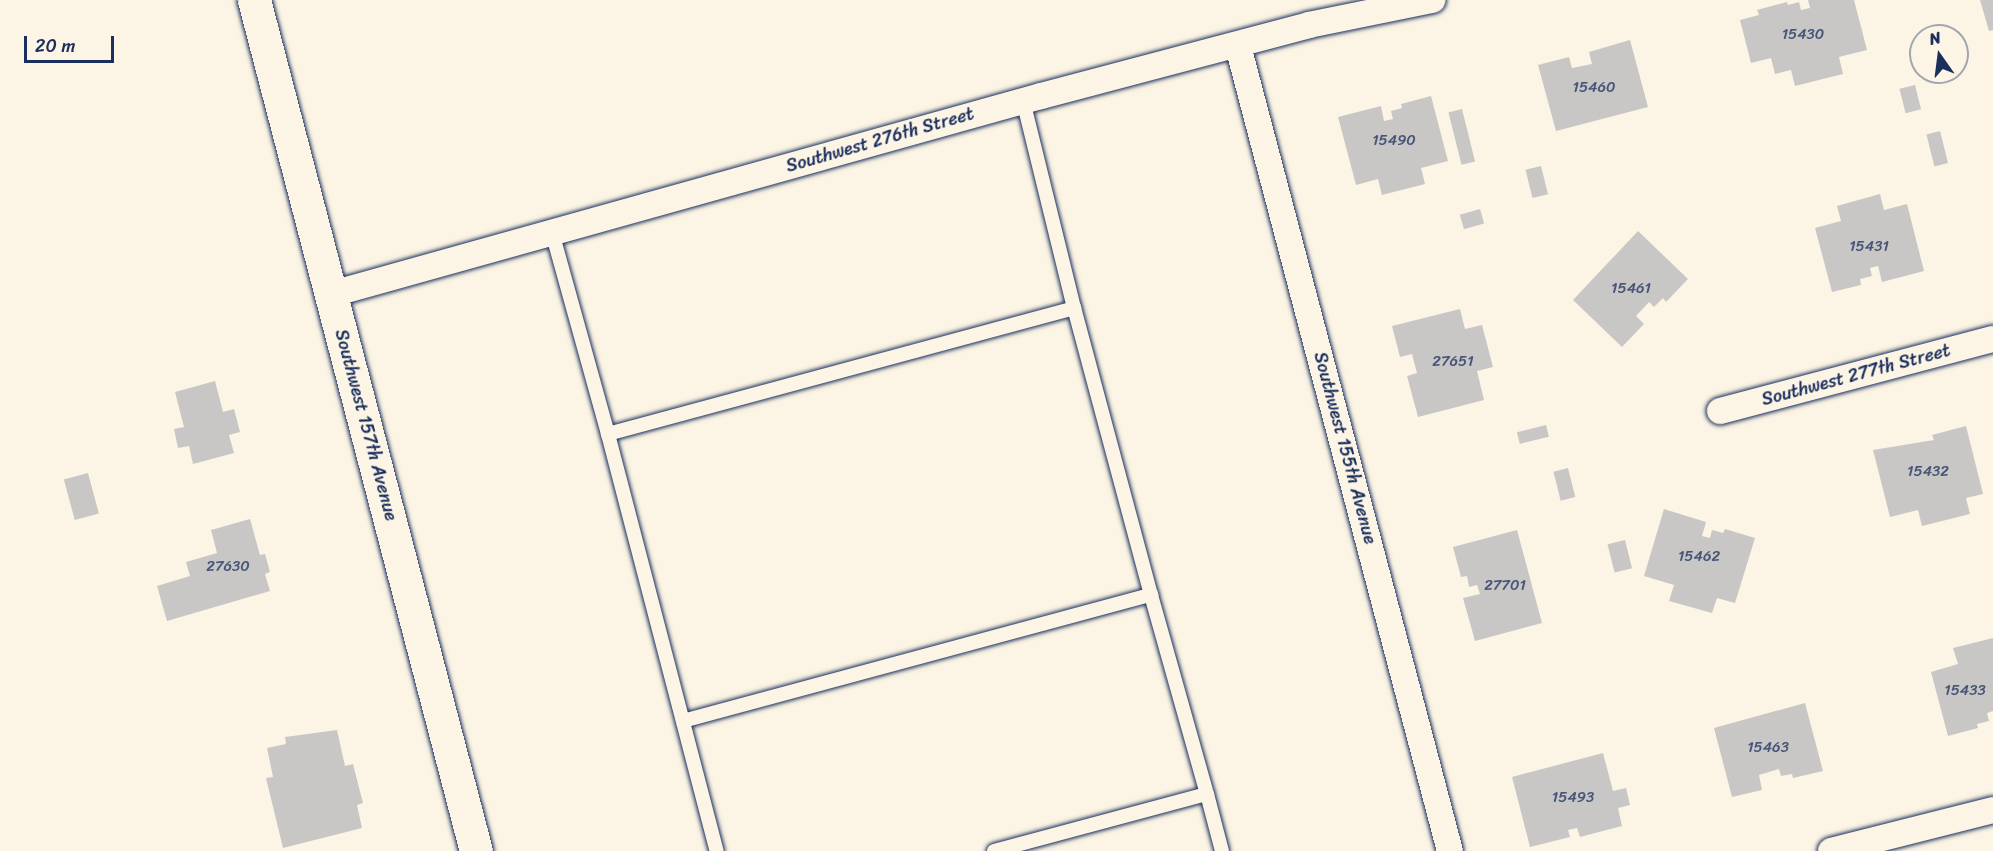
<!DOCTYPE html>
<style>
body{margin:0}
#map{position:relative;width:1993px;height:851px;overflow:hidden;background:#fcf5e5;font-family:Sriracha,sans-serif}
div>[style]{position:absolute}
[style*='--x']{left:calc(var(--x)*1px);top:calc(var(--y)*1px);width:calc(var(--w)*1px);rotate:calc(var(--a)*1deg)}
.building>*{inset:0;background:#c8c7c6;transform-origin:0 0}
.roads{filter:drop-shadow(0 0 2px #1b2f5e) drop-shadow(0 0 2px #1b2f5e)}
.lane>*{height:14px;margin:-7px;padding:0 7px;transform-origin:7px;border-radius:7px;background:#fcf5e5}
.street>*{height:26px;margin:-13px;padding:0 13px;transform-origin:13px;border-radius:13px;background:#fcf5e5}
.secondary>*{height:33px;margin:-16.5px;padding:0 16.5px;transform-origin:16.5px;border-radius:16.5px;background:#fcf5e5}
span{translate:-50% -50%;white-space:nowrap;text-align:center;line-height:1.15;-webkit-text-stroke:4.5px #fcf5e5;paint-order:stroke}
.number-label{font-size:15px;color:#465578}
.number-label span{-webkit-text-stroke-width:0}
.street-label{font-size:18px;color:#1b2f5e}
.north{position:absolute;left:1909px;top:24px;width:60px;height:60px;box-sizing:border-box;background:#fcf5e5;border:2px solid #a2a6af;border-radius:50%;rotate:346deg;font-size:16px;font-weight:700;line-height:24px;text-align:center;color:#1b2f5e}
.north::after{content:'';display:block;margin:auto;width:21px;height:27px;background:#1b2f5e;clip-path:polygon(50% 0,100% 100%,50% 72%,0 100%)}
.scale{position:absolute;left:24px;top:36px;width:90px;height:27px;box-sizing:border-box;border:3px solid #1b2f5e;border-top:0;padding-left:8px;font-size:18px;line-height:21px;white-space:nowrap;color:#1b2f5e;-webkit-text-stroke:4px #fcf5e5;paint-order:stroke}
</style>
<div id="map">
<div class="building">
<div style="clip-path:polygon(1808px 0,1854px 0,1867px 50px,1839px 57px,1843px 74px,1795px 86px,1791px 70px,1775px 74px,1771px 58px,1751px 63px,1740px 20px,1759px 15px,1757px 10px,1787px 2px,1788px 5px,1799px 2px,1801px 10px,1810px 8px)"></div>
<div style="clip-path:polygon(1980px 0,1993px 0,1993px 30px,1989px 31px)"></div>
<div style="clip-path:polygon(1630px 40px,1648px 107px,1556px 131px,1538px 65px,1569px 57px,1572px 68px,1592px 64px,1589px 52px)"></div>
<div style="left:1915px;top:85px;width:25px;height:16px;rotate:76deg"></div>
<div style="clip-path:polygon(1431px 96px,1448px 161px,1421px 168px,1425px 184px,1382px 195px,1378px 179px,1356px 185px,1338px 117px,1381px 106px,1384px 121px,1393px 119px,1391px 111px,1402px 108px,1401px 104px)"></div>
<div style="left:1462px;top:109px;width:54px;height:14px;rotate:76deg"></div>
<div style="left:1940px;top:131px;width:33px;height:14px;rotate:76deg"></div>
<div style="left:1541px;top:166px;width:29px;height:16px;rotate:76deg"></div>
<div style="clip-path:polygon(1880px 194px,1884px 210px,1907px 204px,1924px 271px,1882px 282px,1878px 266px,1870px 268px,1872px 276px,1860px 279px,1861px 285px,1832px 292px,1815px 228px,1841px 221px,1837px 206px)"></div>
<div style="left:1480px;top:209px;width:15px;height:21px;rotate:74deg"></div>
<div style="clip-path:polygon(1638px 231px,1688px 279px,1666px 302px,1663px 298px,1654px 307px,1649px 302px,1636px 316px,1644px 324px,1622px 347px,1573px 300px)"></div>
<div style="clip-path:polygon(1460px 309px,1465px 329px,1482px 325px,1493px 367px,1477px 371px,1484px 400px,1418px 417px,1407px 376px,1417px 373px,1412px 354px,1400px 357px,1392px 326px)"></div>
<div style="clip-path:polygon(215px 381px,223px 412px,234px 409px,240px 432px,229px 435px,234px 453px,193px 464px,189px 446px,178px 448px,174px 429px,184px 427px,175px 392px)"></div>
<div style="left:1546px;top:425px;width:12px;height:30px;rotate:76deg"></div>
<div style="clip-path:polygon(1966px 426px,1983px 494px,1966px 498px,1970px 514px,1922px 526px,1918px 510px,1890px 517px,1873px 450px,1934px 440px,1932px 435px)"></div>
<div style="left:1568px;top:468px;width:30px;height:15px;rotate:76deg"></div>
<div style="left:88px;top:473px;width:42px;height:25px;rotate:75deg"></div>
<div style="clip-path:polygon(1664px 509px,1706px 522px,1702px 536px,1710px 538px,1712px 530px,1723px 533px,1725px 529px,1755px 538px,1735px 603px,1717px 598px,1712px 613px,1669px 601px,1674px 585px,1644px 576px)"></div>
<div style="clip-path:polygon(250px 519px,260px 555px,265px 554px,270px 572px,265px 574px,270px 591px,167px 621px,157px 586px,190px 576px,186px 562px,217px 553px,211px 530px)"></div>
<div style="clip-path:polygon(1517px 530px,1542px 623px,1475px 641px,1463px 598px,1480px 594px,1477px 585px,1469px 587px,1467px 576px,1461px 577px,1453px 547px)"></div>
<div style="left:1625px;top:540px;width:29px;height:18px;rotate:76deg"></div>
<div style="clip-path:polygon(1993px 638px,1993px 711px,1987px 713px,1989px 721px,1977px 724px,1978px 728px,1948px 736px,1931px 672px,1958px 664px,1953px 648px)"></div>
<div style="clip-path:polygon(1805px 703px,1823px 771px,1793px 778px,1792px 774px,1781px 776px,1779px 769px,1759px 775px,1762px 790px,1732px 797px,1714px 728px)"></div>
<div style="clip-path:polygon(337px 730px,345px 766px,353px 764px,363px 803px,357px 805px,362px 828px,283px 848px,266px 778px,273px 777px,267px 748px,286px 744px,285px 737px)"></div>
<div style="clip-path:polygon(1603px 753px,1613px 791px,1626px 788px,1630px 805px,1618px 808px,1622px 826px,1580px 837px,1577px 828px,1568px 830px,1570px 837px,1530px 847px,1512px 777px)"></div>
</div>
<div class="roads">
<div class="lane">
<div style="--x:552;--y:232;--w:210;--a:74.5"></div>
<div style="--x:608;--y:434;--w:483;--a:-15.1"></div>
<div style="--x:1074;--y:308;--w:213;--a:-103.8"></div>
<div style="--x:608;--y:434;--w:431;--a:75.4"></div>
<div style="--x:1151;--y:595;--w:207;--a:74.3"></div>
<div style="--x:683;--y:721;--w:485;--a:-15.1"></div>
<div style="--x:1151;--y:595;--w:297;--a:-105"></div>
<div style="--x:994;--y:851;--w:220;--a:-15"></div>
<div style="--x:1207;--y:794;--w:59;--a:75.3"></div>
</div>
<div class="street">
<div style="--x:1238;--y:46;--w:832;--a:75.25"></div>
<div style="--x:332;--y:294;--w:736;--a:-15.6"></div>
<div style="--x:1041;--y:96;--w:277;--a:-14.8"></div>
<div style="--x:1309;--y:25;--w:126;--a:-11.5"></div>
<div style="--x:1720;--y:411;--w:282;--a:-14.8"></div>
<div style="--x:1831;--y:851;--w:167;--a:-14.2"></div>
</div>
<div class="secondary">
<div style="--x:254;--y:0;--w:879;--a:75.38"></div>
</div>
</div>
<div class="number-label">
<span style="left:1803px;top:35px">15430</span>
<span style="left:1594px;top:88px">15460</span>
<span style="left:1394px;top:141px">15490</span>
<span style="left:1869px;top:247px">15431</span>
<span style="left:1631px;top:289px">15461</span>
<span style="left:1453px;top:362px">27651</span>
<span style="left:1928px;top:472px">15432</span>
<span style="left:1699px;top:557px">15462</span>
<span style="left:228px;top:567px">27630</span>
<span style="left:1505px;top:586px">27701</span>
<span style="left:1965px;top:691px">15433</span>
<span style="left:1768px;top:748px">15463</span>
<span style="left:1573px;top:798px">15493</span>
</div>
<div class="street-label">
<span style="left:880px;top:140px;rotate:-16deg">Southwest 276th Street</span>
<span style="left:1856px;top:375px;rotate:-15deg">Southwest 277th Street</span>
<span style="left:366px;top:425px;rotate:75deg">Southwest 157th Avenue</span>
<span style="left:1345px;top:448px;rotate:75deg">Southwest 155th Avenue</span>
</div>
<div class="north">N</div>
<div class="scale">20 m</div>
</div>
